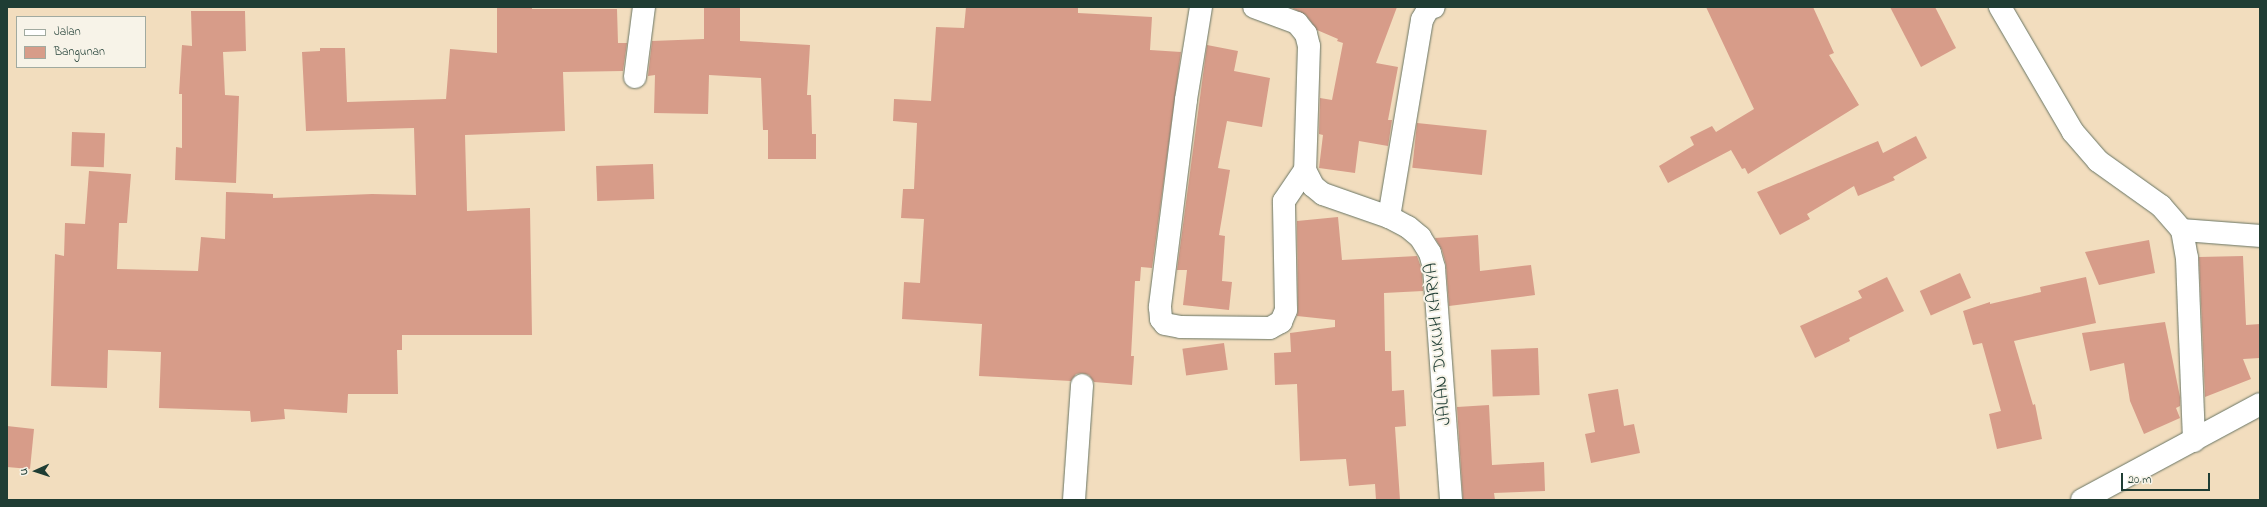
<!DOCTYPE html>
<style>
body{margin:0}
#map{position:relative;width:2267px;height:507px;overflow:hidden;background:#f2ddbe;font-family:"Indie Flower",sans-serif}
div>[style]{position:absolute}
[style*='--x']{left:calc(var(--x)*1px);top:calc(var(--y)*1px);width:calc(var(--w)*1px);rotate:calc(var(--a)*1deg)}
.building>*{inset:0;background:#d79c89;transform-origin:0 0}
.roads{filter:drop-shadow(0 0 1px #697564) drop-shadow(0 0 1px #697564)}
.minor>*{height:22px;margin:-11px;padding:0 11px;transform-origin:11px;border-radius:11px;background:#fff}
span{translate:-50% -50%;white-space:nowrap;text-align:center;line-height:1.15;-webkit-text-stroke:4px #f7f3e8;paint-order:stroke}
.street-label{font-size:18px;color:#1f3d34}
.frame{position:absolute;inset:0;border:8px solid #1f3d34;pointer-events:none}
.legend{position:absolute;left:16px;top:16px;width:130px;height:52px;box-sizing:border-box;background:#f7f3e8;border:1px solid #a1aaa0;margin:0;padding:5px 7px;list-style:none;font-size:12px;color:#1f3d34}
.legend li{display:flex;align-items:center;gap:8px;height:20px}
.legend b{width:20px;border:1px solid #a1aaa0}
.north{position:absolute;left:16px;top:451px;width:40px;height:40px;-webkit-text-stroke:3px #f7f3e8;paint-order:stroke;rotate:267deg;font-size:11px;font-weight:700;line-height:16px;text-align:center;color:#1f3d34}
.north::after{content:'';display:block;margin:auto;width:14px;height:18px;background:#1f3d34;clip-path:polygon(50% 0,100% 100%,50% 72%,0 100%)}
.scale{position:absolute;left:2121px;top:473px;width:89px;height:18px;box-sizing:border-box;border:2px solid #1f3d34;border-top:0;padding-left:5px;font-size:12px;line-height:14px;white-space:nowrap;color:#1f3d34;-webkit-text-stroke:3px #f7f3e8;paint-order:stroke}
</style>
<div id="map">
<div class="building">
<div style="clip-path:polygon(497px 7px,532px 7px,532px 9px,617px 9px,618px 43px,627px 43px,623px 71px,563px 72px,565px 131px,465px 135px,467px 211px,530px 208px,532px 335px,402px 335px,402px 350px,397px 350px,398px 394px,348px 394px,347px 413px,284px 409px,285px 419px,251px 422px,250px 411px,159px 408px,161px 352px,108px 350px,107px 388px,51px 386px,55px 254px,64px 256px,65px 223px,85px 224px,89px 171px,131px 174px,127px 223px,119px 223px,117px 269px,198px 271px,201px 237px,225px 239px,226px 192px,273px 194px,273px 198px,372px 194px,416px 195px,414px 128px,306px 131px,302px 52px,320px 51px,320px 48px,345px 48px,347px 102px,446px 99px,450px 49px,497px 53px)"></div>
<div style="clip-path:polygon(704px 7px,740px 7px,740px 41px,810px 45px,807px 95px,811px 95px,812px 134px,816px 134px,816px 159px,768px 159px,768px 130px,763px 130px,761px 78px,709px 75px,708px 114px,654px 113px,655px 75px,648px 76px,652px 41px,704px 39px)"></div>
<div style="clip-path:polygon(966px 7px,1078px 7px,1078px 13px,1152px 17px,1150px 50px,1181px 52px,1152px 268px,1141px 267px,1140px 281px,1135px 281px,1131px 356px,1134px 356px,1132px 385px,1094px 382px,1089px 375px,1082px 373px,1076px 374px,1071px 381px,979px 376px,982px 324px,902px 319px,904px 282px,920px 283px,924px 219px,901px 218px,903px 189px,914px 189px,917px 123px,893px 121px,894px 99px,931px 101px,936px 27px,964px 28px)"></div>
<div style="clip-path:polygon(1290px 7px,1397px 7px,1376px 63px,1398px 67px,1388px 120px,1392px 120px,1388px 146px,1359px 141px,1355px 173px,1319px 168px,1323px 135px,1319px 134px,1320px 98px,1332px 100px,1343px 43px,1337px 41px,1338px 39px,1317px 30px,1306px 15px)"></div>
<div style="clip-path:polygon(1706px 7px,1813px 7px,1834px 53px,1829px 55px,1859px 105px,1748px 174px,1745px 168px,1742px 169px,1731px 150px,1668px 183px,1659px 166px,1694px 145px,1690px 137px,1712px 126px,1716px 132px,1754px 109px)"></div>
<div style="clip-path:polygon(1890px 7px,1935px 7px,1956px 48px,1921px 67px)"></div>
<div style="clip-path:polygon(191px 11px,245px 11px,246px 51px,223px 52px,225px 95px,239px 96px,236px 183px,175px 180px,176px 147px,182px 148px,182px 94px,179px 94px,182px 45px,192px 46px)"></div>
<div style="clip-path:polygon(1207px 45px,1238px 51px,1234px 71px,1270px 78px,1262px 127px,1227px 121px,1218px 168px,1230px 170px,1219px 235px,1225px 236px,1222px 281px,1232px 282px,1229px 310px,1183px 305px,1187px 270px,1177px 270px)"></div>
<div style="left:1417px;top:123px;width:70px;height:45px;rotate:6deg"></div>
<div style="left:72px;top:132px;width:33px;height:34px;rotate:2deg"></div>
<div style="clip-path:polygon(1916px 136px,1927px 158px,1893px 177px,1895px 180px,1858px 196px,1854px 186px,1807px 214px,1810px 219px,1780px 235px,1757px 192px,1878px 141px,1883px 153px)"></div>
<div style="left:653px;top:164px;width:35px;height:57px;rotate:88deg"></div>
<div style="clip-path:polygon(1338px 217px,1342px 260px,1417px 256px,1422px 270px,1423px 291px,1384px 293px,1385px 351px,1391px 351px,1392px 391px,1404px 390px,1406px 426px,1395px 427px,1400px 500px,1376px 500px,1375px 484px,1349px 486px,1346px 459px,1300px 461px,1297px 384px,1275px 385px,1274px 353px,1291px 352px,1290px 333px,1335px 327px,1335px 320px,1297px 316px,1298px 310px,1297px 221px)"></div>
<div style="clip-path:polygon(1478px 235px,1480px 271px,1531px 265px,1535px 295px,1449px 306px,1446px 265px,1442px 250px,1435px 238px)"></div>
<div style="clip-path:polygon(2149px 240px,2155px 273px,2099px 285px,2085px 252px)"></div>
<div style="clip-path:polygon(2243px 256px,2246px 325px,2260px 324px,2260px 358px,2243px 359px,2251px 379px,2205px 397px,2199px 257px)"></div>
<div style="left:1960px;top:273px;width:27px;height:44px;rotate:66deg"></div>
<div style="clip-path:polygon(1887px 277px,1904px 311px,1849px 338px,1850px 341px,1815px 358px,1800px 326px,1862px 298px,1858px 291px)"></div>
<div style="clip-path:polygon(2086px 277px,2096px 323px,2014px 341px,2033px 405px,2035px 404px,2042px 439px,1997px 449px,1989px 414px,2001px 411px,1982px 343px,1973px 345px,1963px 311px,1990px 302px,1990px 304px,2041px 292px,2040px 287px)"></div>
<div style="clip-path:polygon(2165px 322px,2180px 397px,2180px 406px,2176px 408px,2180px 418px,2144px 434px,2130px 401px,2124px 363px,2090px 371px,2082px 333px)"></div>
<div style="left:1224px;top:343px;width:27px;height:42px;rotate:82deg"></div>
<div style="left:1538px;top:348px;width:47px;height:47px;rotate:88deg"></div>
<div style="clip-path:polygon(1618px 389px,1624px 426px,1634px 424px,1640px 453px,1591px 463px,1585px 434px,1595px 432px,1588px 394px)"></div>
<div style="clip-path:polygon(1489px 405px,1492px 465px,1544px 462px,1545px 491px,1494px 493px,1495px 500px,1463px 500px,1457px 407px)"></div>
<div style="clip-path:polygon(7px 426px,34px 429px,30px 469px,7px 467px)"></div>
</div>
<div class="roads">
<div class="minor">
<div style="--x:1201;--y:7;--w:94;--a:99.2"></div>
<div style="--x:1186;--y:100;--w:209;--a:97.2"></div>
<div style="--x:1160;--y:307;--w:12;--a:85"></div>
<div style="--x:1161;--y:319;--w:6;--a:51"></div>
<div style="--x:1165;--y:324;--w:16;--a:11"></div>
<div style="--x:1181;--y:327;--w:89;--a:0.6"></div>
<div style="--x:1270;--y:328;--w:13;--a:-29"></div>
<div style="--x:1281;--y:322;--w:13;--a:-67"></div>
<div style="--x:1286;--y:310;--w:109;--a:-91.1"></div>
<div style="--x:1284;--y:201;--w:37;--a:-56"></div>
<div style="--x:1254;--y:7;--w:46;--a:20.4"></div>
<div style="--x:1297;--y:23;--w:14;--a:51"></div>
<div style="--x:1306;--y:34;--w:12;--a:76"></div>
<div style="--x:1309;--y:46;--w:124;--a:91.8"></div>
<div style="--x:1305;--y:170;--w:18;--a:63"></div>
<div style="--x:1313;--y:186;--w:13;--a:39"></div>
<div style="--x:1323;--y:194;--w:70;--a:19.2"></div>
<div style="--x:1389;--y:217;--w:21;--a:28"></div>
<div style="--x:1408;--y:227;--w:16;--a:40"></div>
<div style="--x:1420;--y:237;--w:19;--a:58"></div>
<div style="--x:1430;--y:253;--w:16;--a:75"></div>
<div style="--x:1434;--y:268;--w:233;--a:85.8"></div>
<div style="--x:2000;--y:7;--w:145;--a:59.7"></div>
<div style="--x:2073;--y:132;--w:38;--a:49"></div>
<div style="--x:2098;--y:161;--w:77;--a:35.5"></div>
<div style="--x:2161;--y:206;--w:32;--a:49"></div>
<div style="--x:2182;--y:230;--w:28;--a:80"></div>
<div style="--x:2187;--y:258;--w:183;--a:87.8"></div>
<div style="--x:635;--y:77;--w:71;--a:-82.7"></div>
<div style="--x:1389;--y:217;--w:200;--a:-80.5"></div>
<div style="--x:1422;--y:20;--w:13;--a:-61"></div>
<div style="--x:1428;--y:9;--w:6;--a:-18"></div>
<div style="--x:2182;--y:230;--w:78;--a:4.4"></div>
<div style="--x:1074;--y:500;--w:115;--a:-86"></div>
<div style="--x:2082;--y:500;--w:202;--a:-28.3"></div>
</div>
</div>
<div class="street-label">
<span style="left:1439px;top:344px;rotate:-95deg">JALAN DUKUH KARYA</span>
</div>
<div class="frame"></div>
<ul class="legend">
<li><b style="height:5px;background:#fff"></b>Jalan</li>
<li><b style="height:11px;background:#d79c89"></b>Bangunan</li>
</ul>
<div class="north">U</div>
<div class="scale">20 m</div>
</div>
